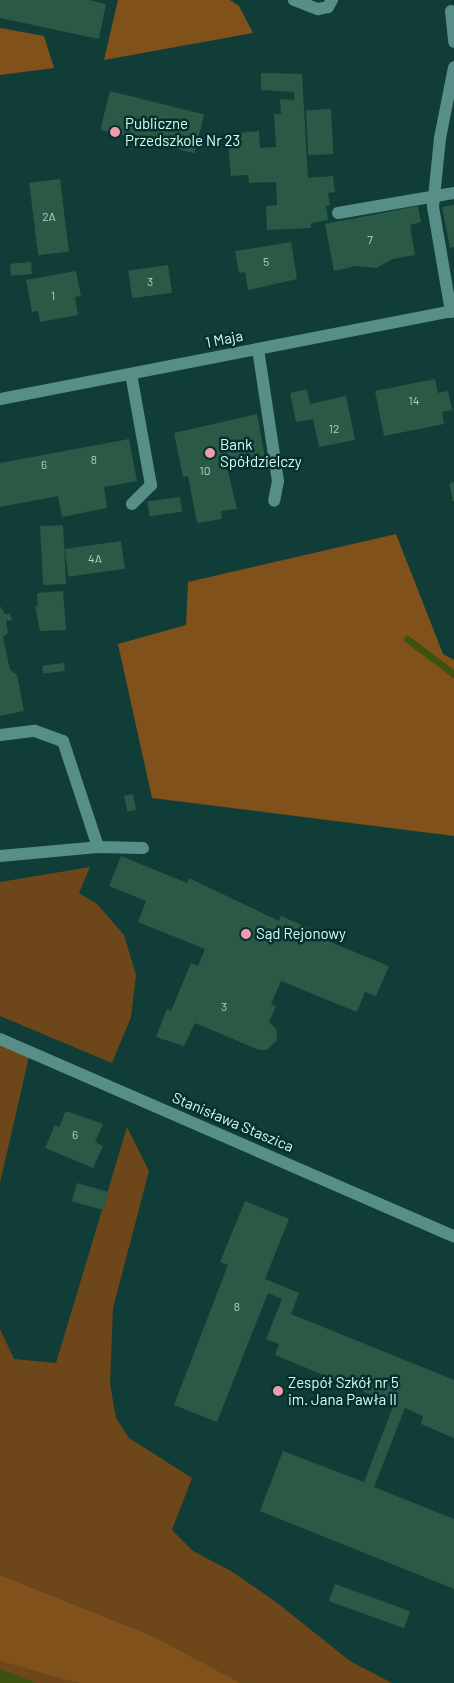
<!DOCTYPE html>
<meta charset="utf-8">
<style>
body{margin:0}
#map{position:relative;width:454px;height:1683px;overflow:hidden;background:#113d38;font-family:Barlow,sans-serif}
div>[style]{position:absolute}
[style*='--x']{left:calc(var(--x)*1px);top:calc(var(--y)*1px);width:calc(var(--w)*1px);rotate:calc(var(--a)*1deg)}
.green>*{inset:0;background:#6d461a}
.forest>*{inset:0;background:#80511a}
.water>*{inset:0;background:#3e5210}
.stream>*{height:7px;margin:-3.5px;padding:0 3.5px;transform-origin:3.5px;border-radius:3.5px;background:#3e5210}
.building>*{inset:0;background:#2a5946;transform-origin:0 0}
.lane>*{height:12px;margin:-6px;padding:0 6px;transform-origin:6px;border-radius:6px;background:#578f88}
.street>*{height:12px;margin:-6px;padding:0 6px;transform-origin:6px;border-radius:6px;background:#578f88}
.dots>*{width:14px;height:14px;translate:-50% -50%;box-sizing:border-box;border:2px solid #03322e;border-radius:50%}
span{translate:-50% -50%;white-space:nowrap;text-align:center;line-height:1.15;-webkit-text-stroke:5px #03322e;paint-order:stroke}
.number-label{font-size:12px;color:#b0d2c9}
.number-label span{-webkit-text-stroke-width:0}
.poi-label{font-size:15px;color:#ddfaf5}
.left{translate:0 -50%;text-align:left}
.street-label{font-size:15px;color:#ddfaf5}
</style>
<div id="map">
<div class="green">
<div style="clip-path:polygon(90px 867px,79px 893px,97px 904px,124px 935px,136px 975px,131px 1017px,112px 1063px,0 1016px,0 882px)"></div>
<div style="clip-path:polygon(0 1042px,30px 1052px,0 1183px)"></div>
<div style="clip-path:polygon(127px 1127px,149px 1171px,113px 1308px,110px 1384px,116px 1418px,129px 1438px,192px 1478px,172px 1530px,193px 1551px,231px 1571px,276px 1602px,350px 1661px,392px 1683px,241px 1683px,155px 1637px,0 1575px,0 1329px,14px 1359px,56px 1363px)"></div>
<div style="clip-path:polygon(0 1661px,54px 1674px,78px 1683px,0 1683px)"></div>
</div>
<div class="forest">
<div style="clip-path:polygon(118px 0,230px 0,239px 6px,253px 33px,104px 60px)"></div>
<div style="clip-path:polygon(0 28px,44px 36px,54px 68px,0 75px)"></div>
<div style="clip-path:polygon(396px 534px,443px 654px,454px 660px,454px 836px,152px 798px,118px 644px,186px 625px,188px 582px)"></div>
<div style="clip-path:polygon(0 1575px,155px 1637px,241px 1683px,78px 1683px,0 1661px)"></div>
</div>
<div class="water">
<div style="clip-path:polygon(0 1669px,37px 1683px,0 1683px)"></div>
</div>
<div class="stream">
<div style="--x:407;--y:639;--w:59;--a:36.7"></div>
</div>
<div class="building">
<div style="clip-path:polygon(0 0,89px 0,106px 4px,99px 39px,0 18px)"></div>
<div style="clip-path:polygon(261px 73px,302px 74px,308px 178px,333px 176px,335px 192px,328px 193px,330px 205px,326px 206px,328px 220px,311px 223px,311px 228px,267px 230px,266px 206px,277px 205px,276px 182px,249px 183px,248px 175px,231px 176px,227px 134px,259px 131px,260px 148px,276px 147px,274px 114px,281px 114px,280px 99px,294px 100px,294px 92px,261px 90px)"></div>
<div style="left:110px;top:91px;width:97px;height:40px;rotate:14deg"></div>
<div style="left:331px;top:109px;width:45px;height:25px;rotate:87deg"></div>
<div style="left:60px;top:179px;width:73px;height:31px;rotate:83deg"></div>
<div style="clip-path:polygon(454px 205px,454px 247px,450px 248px,442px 207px)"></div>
<div style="clip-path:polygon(418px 206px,421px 222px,410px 225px,415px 255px,393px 259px,376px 268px,356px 266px,334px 271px,325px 224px)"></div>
<div style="clip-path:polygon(291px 242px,297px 279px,248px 290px,245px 272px,239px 273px,235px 251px)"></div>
<div style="left:31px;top:262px;width:12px;height:21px;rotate:85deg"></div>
<div style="left:168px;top:265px;width:28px;height:40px;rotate:82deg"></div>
<div style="clip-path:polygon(76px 271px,81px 296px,75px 297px,78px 315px,40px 322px,38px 311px,32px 312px,26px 280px)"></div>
<div style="clip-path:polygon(435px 379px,438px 393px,448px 391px,452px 410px,442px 412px,444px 424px,384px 436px,375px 391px)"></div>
<div style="clip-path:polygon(307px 389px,310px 404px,346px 396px,355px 440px,319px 447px,313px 419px,296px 422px,290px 393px)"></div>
<div style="clip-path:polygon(257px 414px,265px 457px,227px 467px,237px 509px,221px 511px,222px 519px,197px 523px,188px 476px,183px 477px,174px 433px)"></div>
<div style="clip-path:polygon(129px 439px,137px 481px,104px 487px,107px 508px,62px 517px,58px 496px,0 507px,0 463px)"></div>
<div style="clip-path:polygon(454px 482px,454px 501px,453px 501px,449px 483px)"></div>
<div style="left:180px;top:497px;width:15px;height:33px;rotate:82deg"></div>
<div style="left:63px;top:525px;width:59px;height:23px;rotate:87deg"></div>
<div style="left:121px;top:541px;width:28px;height:57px;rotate:82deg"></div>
<div style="clip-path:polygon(63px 591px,66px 630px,40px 631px,35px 606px,38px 606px,37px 593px)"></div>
<div style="clip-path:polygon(0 606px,5px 614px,10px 614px,12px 620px,6px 621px,8px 633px,3px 637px,10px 670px,17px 675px,24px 711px,0 716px)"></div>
<div style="left:64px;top:663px;width:8px;height:22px;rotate:83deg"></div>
<div style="left:133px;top:794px;width:16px;height:9px;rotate:79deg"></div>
<div style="clip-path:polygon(121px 856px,187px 883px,189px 878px,279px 921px,281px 916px,325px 935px,323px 939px,389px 966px,376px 996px,365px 992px,357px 1012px,281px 981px,271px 1004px,276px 1006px,269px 1022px,276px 1029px,277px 1040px,267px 1050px,259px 1050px,195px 1023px,184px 1046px,156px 1037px,167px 1009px,171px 1011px,191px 963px,198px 966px,205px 949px,138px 922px,146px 901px,109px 886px)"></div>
<div style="clip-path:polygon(66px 1111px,103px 1124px,95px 1142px,103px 1146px,93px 1168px,45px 1148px,55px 1125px,59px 1127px)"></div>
<div style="left:77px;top:1183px;width:33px;height:19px;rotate:16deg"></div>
<div style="clip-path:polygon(245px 1201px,289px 1219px,265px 1279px,299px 1293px,291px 1314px,454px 1380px,454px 1438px,421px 1424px,423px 1416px,405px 1408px,374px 1487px,454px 1519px,454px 1589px,260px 1511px,283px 1451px,364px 1482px,394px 1404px,275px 1355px,279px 1344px,266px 1339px,282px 1299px,268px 1293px,217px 1422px,174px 1405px,228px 1265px,220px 1262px)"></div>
<div style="left:335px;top:1584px;width:80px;height:18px;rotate:20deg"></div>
</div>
<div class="lane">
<div style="--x:294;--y:0;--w:26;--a:21"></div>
<div style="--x:318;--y:9;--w:10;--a:-11"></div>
<div style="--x:328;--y:7;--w:8;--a:-60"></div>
<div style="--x:451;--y:11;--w:31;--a:84"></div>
<div style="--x:338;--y:213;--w:118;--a:-9.8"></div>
<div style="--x:451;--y:312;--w:107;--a:-99.7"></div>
<div style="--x:433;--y:207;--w:69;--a:-84.2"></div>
<div style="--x:440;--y:138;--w:72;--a:-78.8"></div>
<div style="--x:258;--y:349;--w:134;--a:81.4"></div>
<div style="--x:278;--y:481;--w:20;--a:101"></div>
<div style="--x:131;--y:374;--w:113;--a:79.8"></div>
<div style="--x:151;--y:485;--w:27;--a:135"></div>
<div style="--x:0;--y:735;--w:35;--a:-7"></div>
<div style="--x:35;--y:731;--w:30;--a:20"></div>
<div style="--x:63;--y:741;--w:112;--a:71.7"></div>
</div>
<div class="street">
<div style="--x:0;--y:399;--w:462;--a:-11"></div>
<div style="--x:0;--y:856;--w:98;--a:-5.2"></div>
<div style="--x:98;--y:847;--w:45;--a:1.3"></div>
<div style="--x:0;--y:1039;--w:495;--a:23.5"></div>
</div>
<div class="dots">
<div style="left:115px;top:132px;background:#f29aae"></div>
<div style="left:210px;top:453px;background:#f29aae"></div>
<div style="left:246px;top:934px;background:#f29aae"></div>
<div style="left:278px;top:1391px;background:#f29aae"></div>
</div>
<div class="number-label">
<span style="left:49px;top:217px">2A</span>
<span style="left:370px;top:240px">7</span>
<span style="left:266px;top:262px">5</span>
<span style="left:150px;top:282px">3</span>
<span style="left:53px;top:296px">1</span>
<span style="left:414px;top:401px">14</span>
<span style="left:334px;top:429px">12</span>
<span style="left:94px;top:460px">8</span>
<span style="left:44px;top:465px">6</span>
<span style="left:205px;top:471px">10</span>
<span style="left:95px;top:559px">4A</span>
<span style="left:224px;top:1007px">3</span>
<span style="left:75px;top:1135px">6</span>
<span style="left:237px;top:1307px">8</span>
</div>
<div class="poi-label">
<span class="left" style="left:125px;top:132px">Publiczne<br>Przedszkole Nr 23</span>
<span class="left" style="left:220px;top:453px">Bank<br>Spółdzielczy</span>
<span class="left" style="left:256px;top:934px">Sąd Rejonowy</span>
<span class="left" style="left:288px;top:1391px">Zespół Szkół nr 5<br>im. Jana Pawła II</span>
</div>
<div class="street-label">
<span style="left:224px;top:339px;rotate:-11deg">1 Maja</span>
<span style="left:233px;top:1122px;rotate:23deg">Stanisława Staszica</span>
</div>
</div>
